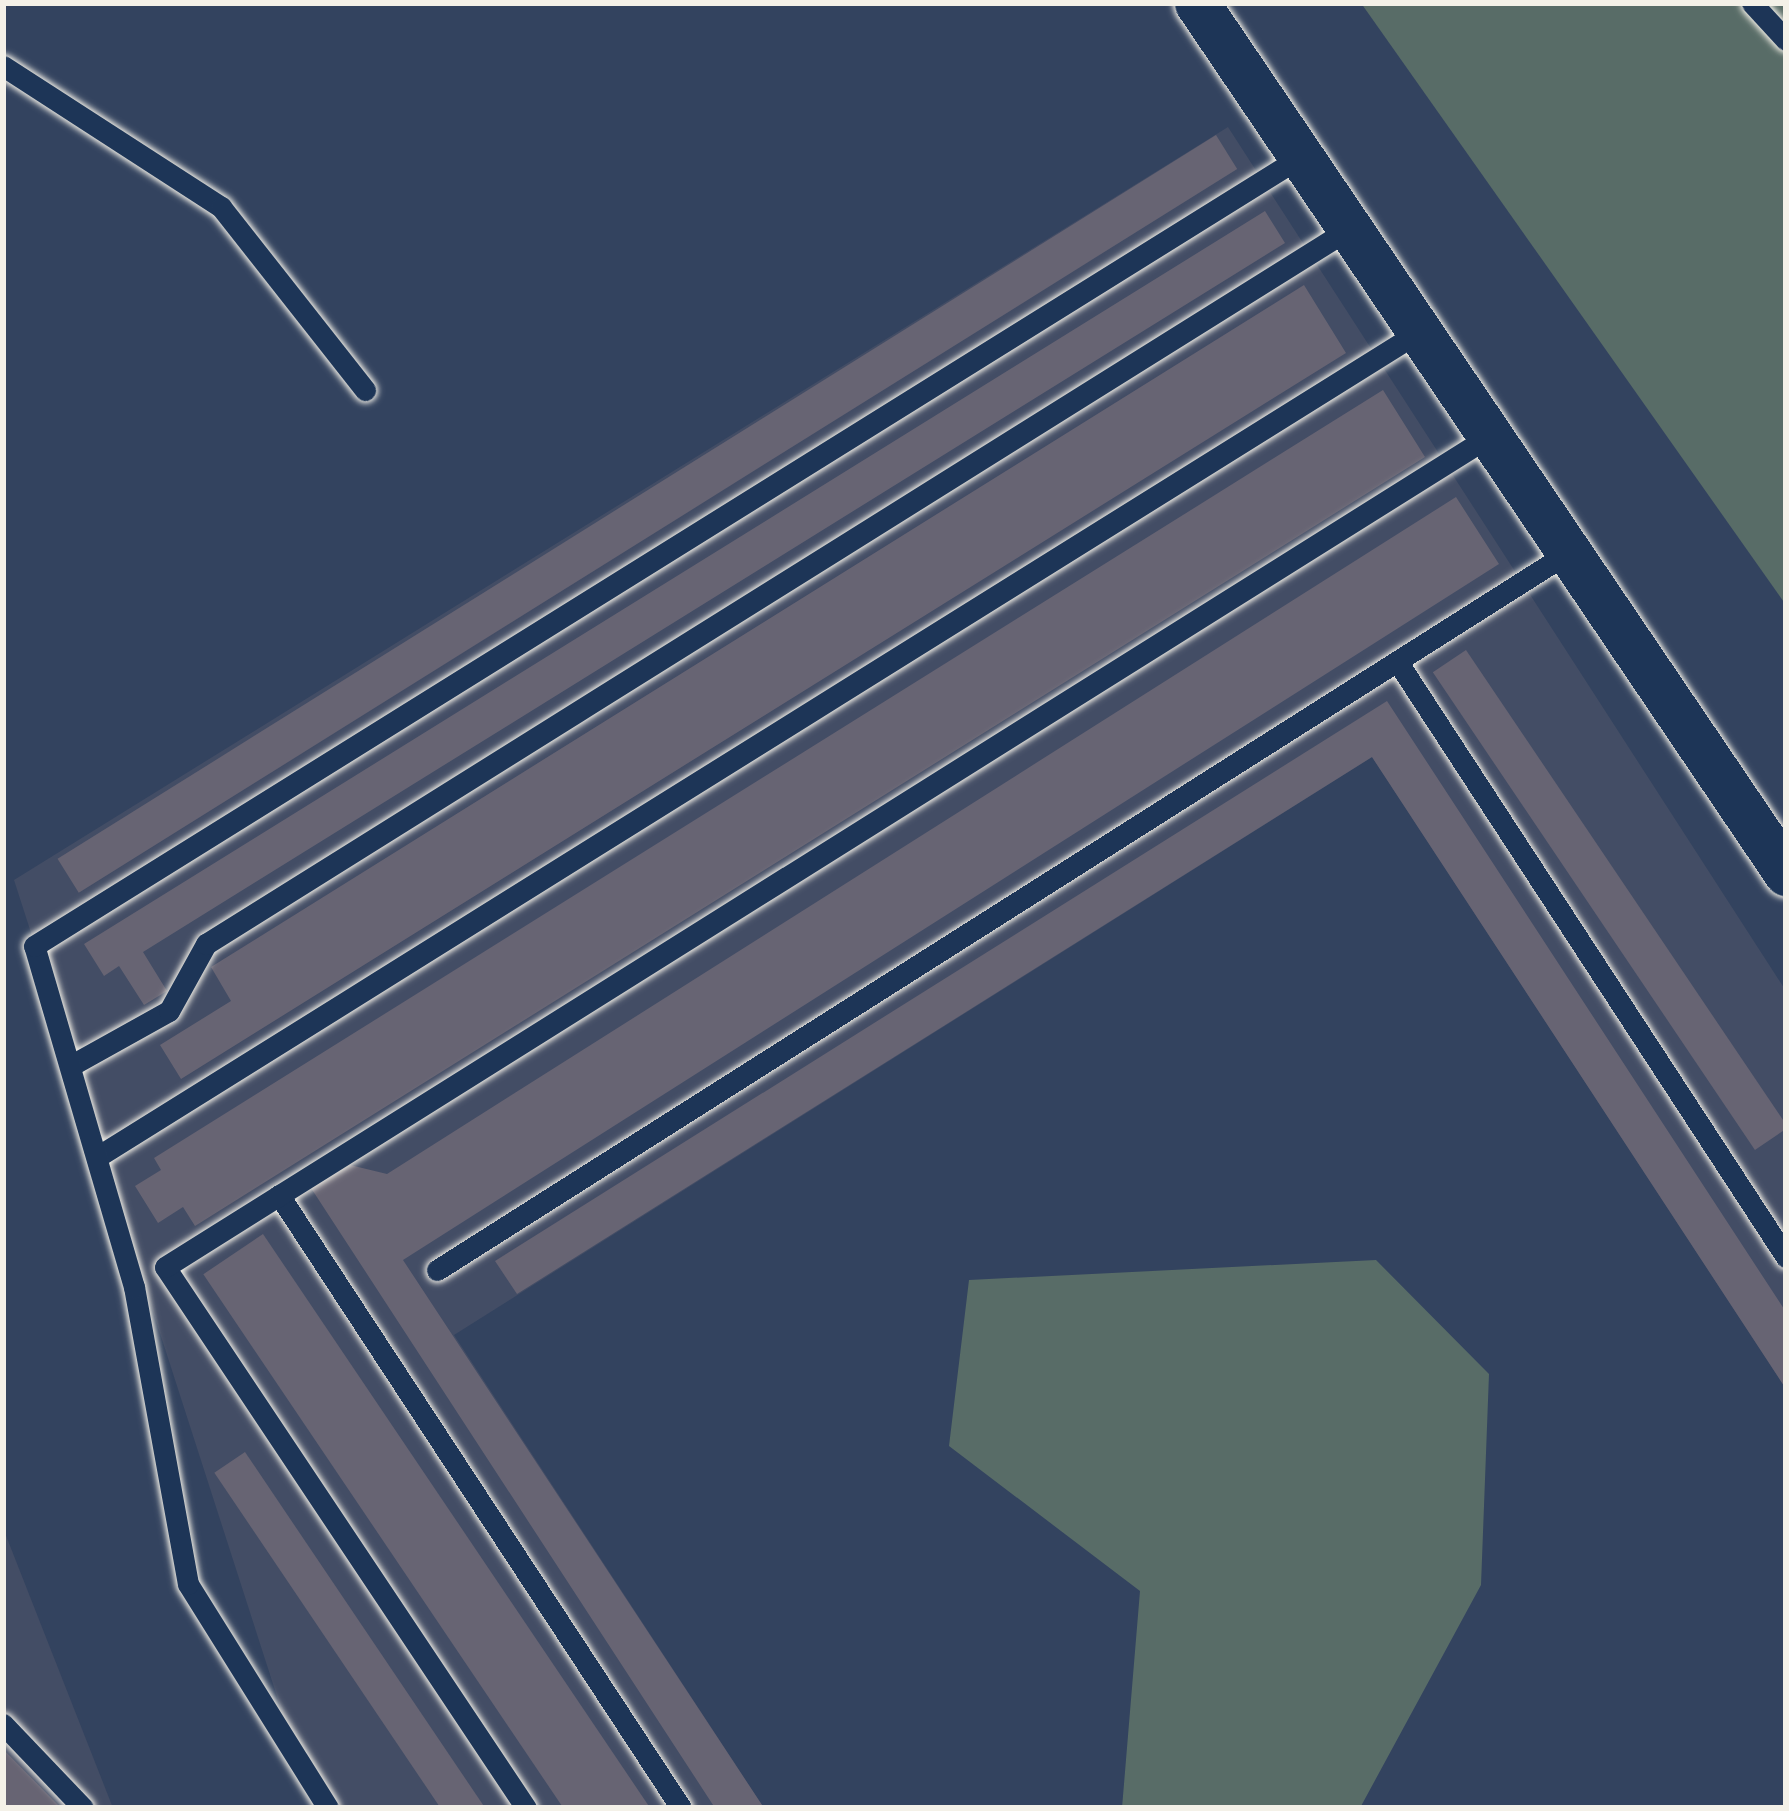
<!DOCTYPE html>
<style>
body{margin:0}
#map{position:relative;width:1789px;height:1811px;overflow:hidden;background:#33435f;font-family:Caveat,sans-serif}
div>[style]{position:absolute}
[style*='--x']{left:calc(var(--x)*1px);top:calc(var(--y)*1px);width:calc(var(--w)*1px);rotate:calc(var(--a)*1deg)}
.built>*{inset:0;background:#434d65}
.green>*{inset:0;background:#586c67}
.building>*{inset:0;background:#676473;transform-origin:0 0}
.roads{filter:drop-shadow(0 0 3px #f4f1e8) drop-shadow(0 0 3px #f4f1e8)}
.service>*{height:21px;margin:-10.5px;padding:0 10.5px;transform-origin:10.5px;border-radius:10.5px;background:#1d3557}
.minor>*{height:45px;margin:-22.5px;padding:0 22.5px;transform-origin:22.5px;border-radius:22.5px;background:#1d3557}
span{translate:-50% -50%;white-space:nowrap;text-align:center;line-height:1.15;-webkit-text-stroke:9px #1d3557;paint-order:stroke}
.frame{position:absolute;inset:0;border:6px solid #f4f1e8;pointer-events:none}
</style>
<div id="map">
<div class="built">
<div style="clip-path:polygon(1228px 127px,1786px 991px,1786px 1389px,1372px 757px,454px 1335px,764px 1808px,313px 1808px,14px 880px)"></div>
<div style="clip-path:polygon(3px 1528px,113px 1808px,3px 1808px)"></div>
</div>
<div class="green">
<div style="clip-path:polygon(1361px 3px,1786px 3px,1786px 605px)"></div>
<div style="clip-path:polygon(1376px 1260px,1489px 1374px,1481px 1585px,1360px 1808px,1122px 1808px,1140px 1591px,949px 1446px,969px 1280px)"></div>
</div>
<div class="building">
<div style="left:1216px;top:135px;width:40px;height:1366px;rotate:58deg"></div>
<div style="clip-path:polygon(1265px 211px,1285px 243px,143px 952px,167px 991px,144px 1005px,119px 966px,104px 976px,84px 944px)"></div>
<div style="clip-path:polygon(1304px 285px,1346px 353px,181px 1079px,160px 1045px,231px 1001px,211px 967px)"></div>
<div style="clip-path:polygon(1383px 390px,1425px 457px,195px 1226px,183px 1207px,158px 1223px,135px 1186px,161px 1170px,154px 1158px)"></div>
<div style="clip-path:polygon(1456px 497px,1499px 564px,403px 1260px,764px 1808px,715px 1808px,311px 1188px,350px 1165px,387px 1174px)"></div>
<div style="left:1466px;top:650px;width:576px;height:40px;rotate:56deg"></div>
<div style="clip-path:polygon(1387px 701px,1786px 1312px,1786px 1389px,1372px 757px,517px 1294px,495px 1261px)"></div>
<div style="left:263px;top:1234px;width:689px;height:72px;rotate:56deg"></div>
<div style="left:245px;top:1452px;width:428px;height:37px;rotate:56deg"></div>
<div style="clip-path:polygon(3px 1749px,61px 1808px,3px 1808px)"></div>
</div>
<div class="roads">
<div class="service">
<div style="--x:1752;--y:3;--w:50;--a:47.4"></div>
<div style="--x:3;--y:66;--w:260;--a:32.9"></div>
<div style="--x:221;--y:207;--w:233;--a:51.8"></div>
<div style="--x:1397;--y:661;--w:712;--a:56.87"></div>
<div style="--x:70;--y:1066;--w:113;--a:-29.1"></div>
<div style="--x:169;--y:1011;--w:77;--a:-61.1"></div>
<div style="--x:206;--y:944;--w:1352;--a:-32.03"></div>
<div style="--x:97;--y:1157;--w:1562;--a:-31.97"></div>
<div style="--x:279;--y:1195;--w:733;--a:56.74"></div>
<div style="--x:437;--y:1270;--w:1343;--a:-32.38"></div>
<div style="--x:3;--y:1724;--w:116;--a:46.4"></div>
<div style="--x:328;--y:1808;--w:264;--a:-122"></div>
<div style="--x:188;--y:1584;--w:302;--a:-100.3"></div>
<div style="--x:134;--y:1287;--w:355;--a:-106.3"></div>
<div style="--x:34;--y:946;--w:1494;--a:-31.92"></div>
<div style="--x:526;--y:1808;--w:650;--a:-123.71"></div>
<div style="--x:165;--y:1267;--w:1568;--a:-32.1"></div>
</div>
<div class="minor">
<div style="--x:1197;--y:3;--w:1051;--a:55.9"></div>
</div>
</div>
<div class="frame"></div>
</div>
